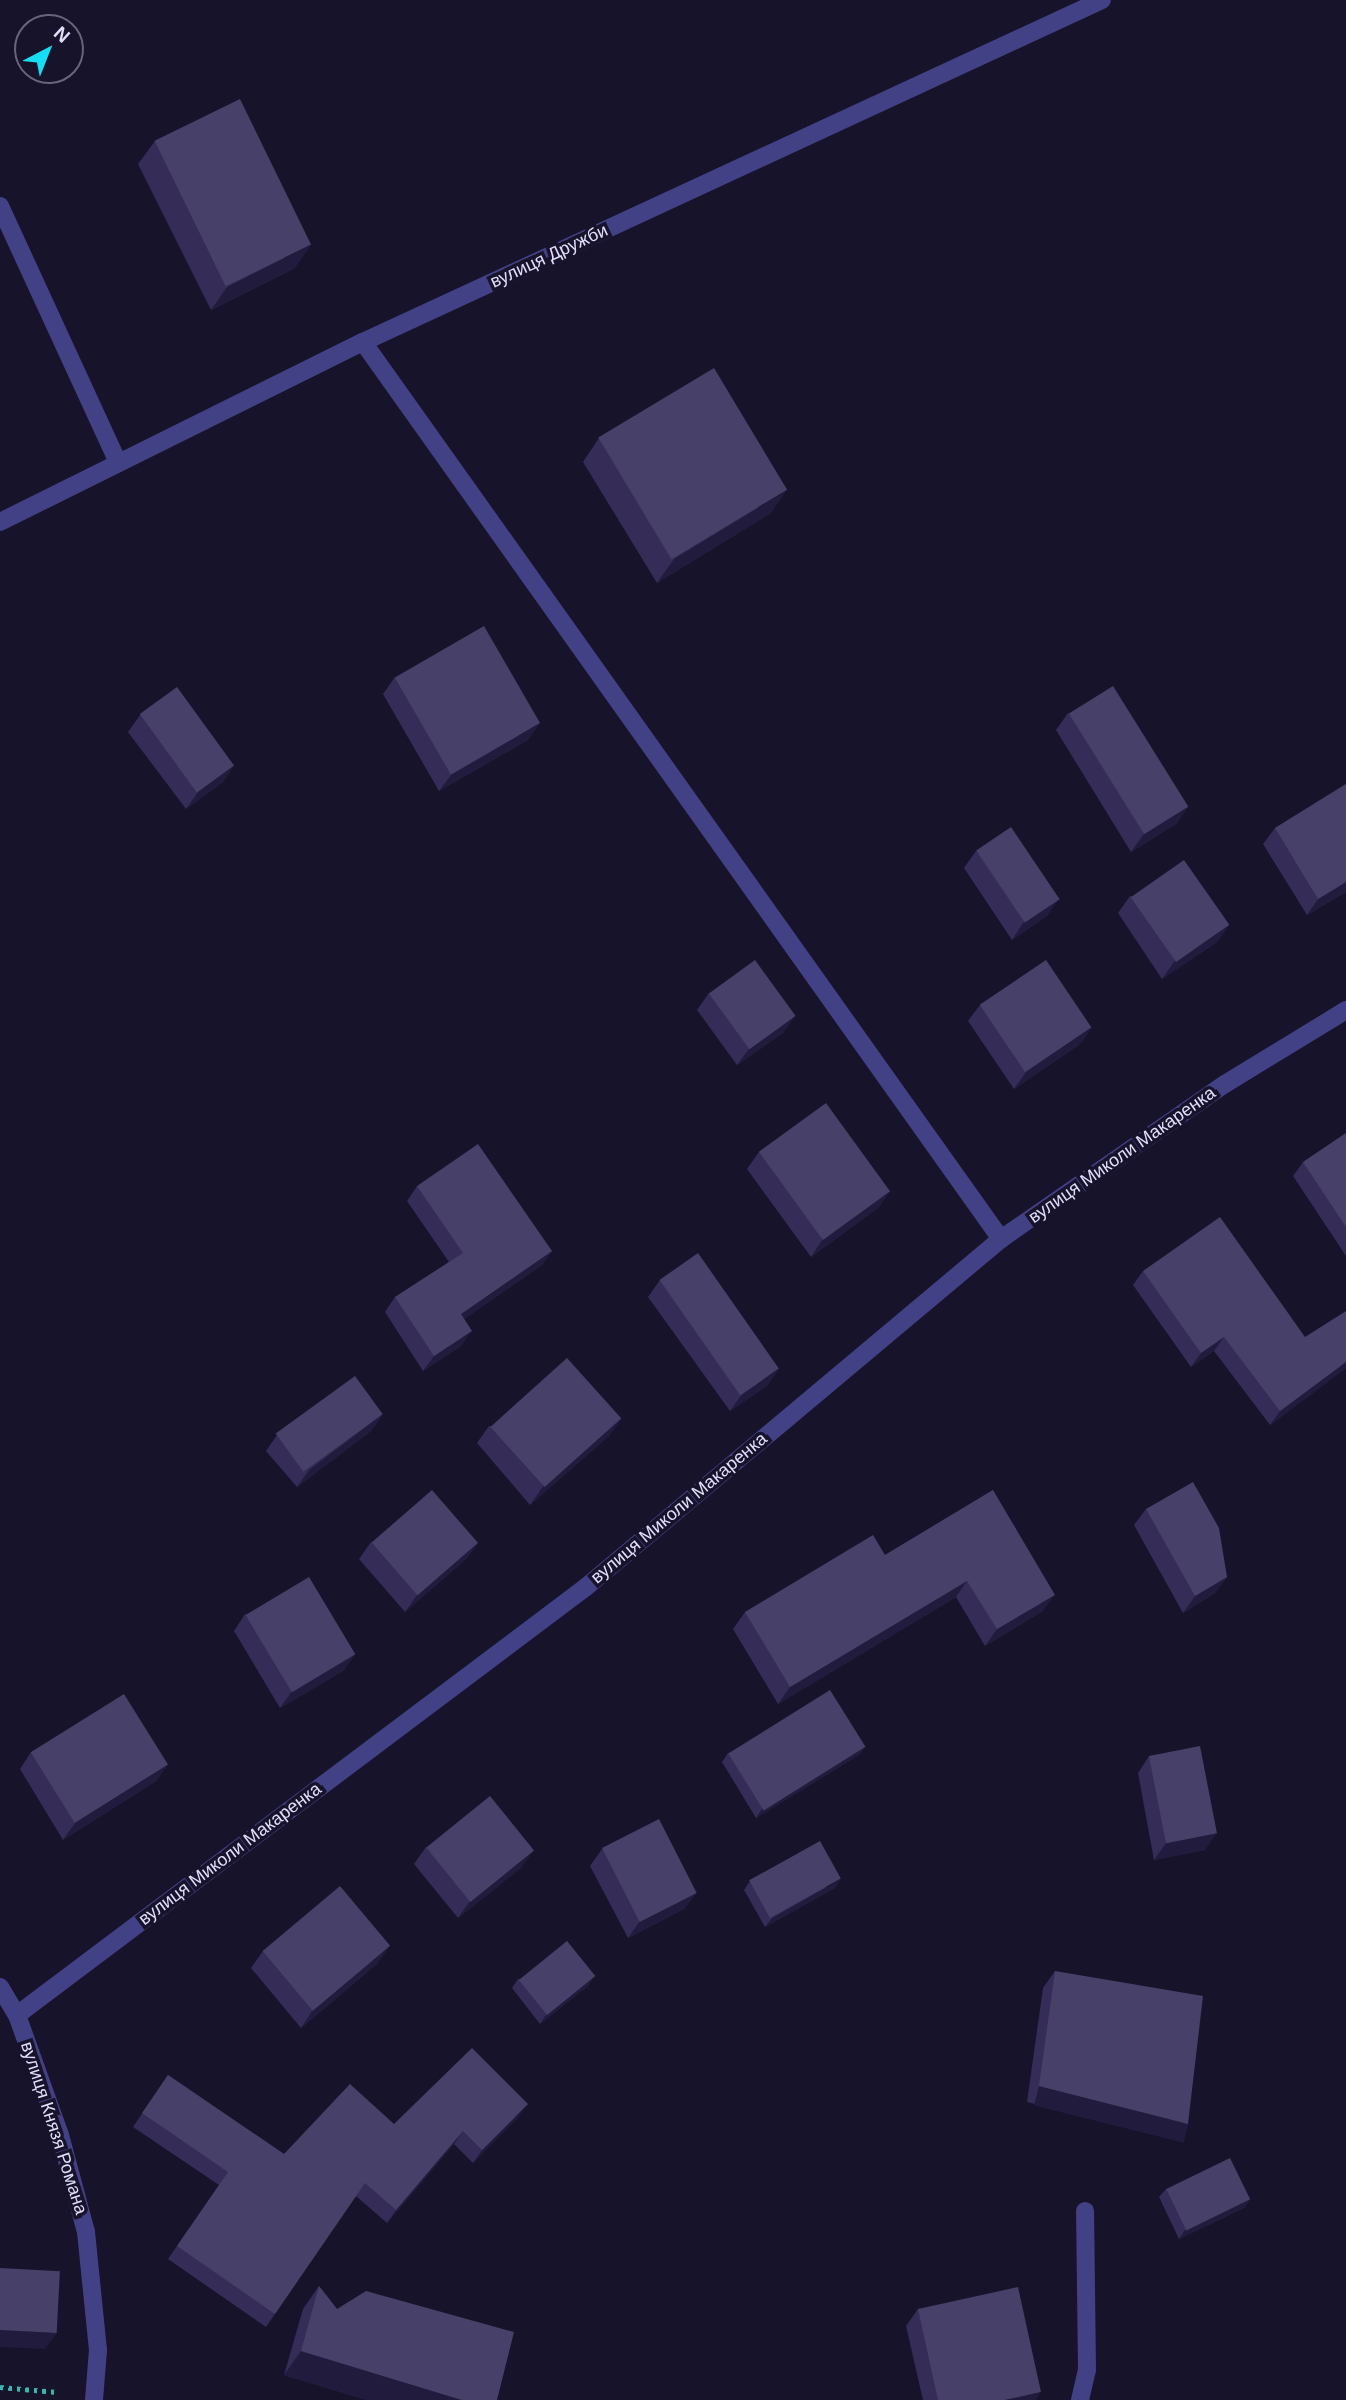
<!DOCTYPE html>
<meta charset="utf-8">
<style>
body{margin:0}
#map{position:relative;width:1346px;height:2400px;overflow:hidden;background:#17132a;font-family:Arial,sans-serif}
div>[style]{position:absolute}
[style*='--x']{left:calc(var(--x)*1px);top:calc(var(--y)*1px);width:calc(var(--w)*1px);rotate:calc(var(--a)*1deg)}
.path>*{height:4.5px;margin-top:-2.25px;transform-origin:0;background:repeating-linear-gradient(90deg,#39b6ae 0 3.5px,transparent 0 8.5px)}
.minor>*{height:18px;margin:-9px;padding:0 9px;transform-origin:9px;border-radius:9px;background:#434186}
.wall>*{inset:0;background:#352d57}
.shaded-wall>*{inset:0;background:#211b3d;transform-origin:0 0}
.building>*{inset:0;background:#474068;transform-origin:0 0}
span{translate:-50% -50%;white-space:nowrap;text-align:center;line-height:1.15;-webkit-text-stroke:7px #17132a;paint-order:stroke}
.street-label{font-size:18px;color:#e1defd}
.north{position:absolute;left:14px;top:14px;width:70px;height:70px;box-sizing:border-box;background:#17132a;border:2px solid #68647e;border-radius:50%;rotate:42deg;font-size:19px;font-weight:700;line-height:28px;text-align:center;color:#e1defd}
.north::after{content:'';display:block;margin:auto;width:24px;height:32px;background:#16ddf1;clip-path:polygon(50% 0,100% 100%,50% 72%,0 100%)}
</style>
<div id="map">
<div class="path">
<div style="--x:0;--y:2387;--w:57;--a:5"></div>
</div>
<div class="minor">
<div style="--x:0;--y:206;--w:283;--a:65.3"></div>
<div style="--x:363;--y:342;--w:1101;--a:54.58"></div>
<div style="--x:0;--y:522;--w:405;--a:-26.4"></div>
<div style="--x:363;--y:342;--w:814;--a:-24.83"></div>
<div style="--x:0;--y:1987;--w:33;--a:59"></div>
<div style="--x:17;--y:2015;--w:127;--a:70.3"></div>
<div style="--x:60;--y:2135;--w:100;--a:75"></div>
<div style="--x:86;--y:2232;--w:119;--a:84.2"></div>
<div style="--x:98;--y:2350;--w:50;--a:94.6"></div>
<div style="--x:17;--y:2015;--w:712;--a:-36.95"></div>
<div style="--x:586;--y:1587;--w:542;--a:-39.98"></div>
<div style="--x:1001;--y:1239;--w:272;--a:-34.7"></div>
<div style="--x:1225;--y:1084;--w:142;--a:-31.4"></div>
<div style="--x:1080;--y:2400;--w:31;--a:-77"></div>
<div style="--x:1087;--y:2370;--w:159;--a:-90.7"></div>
</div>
<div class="wall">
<div style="clip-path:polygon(155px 141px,295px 268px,211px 310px,138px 164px)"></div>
<div style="clip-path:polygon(599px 438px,771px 513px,657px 583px,583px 462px)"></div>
<div style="clip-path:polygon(395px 677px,528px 740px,439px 791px,383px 694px)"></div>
<div style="clip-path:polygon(1068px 713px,1188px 807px,1176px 824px,1131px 852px,1056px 730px)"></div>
<div style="clip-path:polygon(140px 715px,234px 765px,223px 782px,186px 809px,128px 732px)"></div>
<div style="clip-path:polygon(1346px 784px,1346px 892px,1307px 915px,1263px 844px,1275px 828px)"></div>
<div style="clip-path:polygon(976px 851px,1048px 915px,1012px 940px,964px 868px)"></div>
<div style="clip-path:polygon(1130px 896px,1229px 925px,1217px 942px,1162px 979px,1118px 913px)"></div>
<div style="clip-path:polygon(709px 993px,795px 1016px,783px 1033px,737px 1065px,697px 1010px)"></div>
<div style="clip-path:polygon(980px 1005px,1092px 1027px,1080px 1044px,1014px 1089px,968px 1021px)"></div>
<div style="clip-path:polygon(1346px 1133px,1346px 1256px,1293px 1176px,1303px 1162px)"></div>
<div style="clip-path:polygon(759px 1152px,890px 1191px,878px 1208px,811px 1257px,747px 1169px)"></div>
<div style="clip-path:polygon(417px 1186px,552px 1251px,542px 1265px,464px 1319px,461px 1346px,423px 1371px,385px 1312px,395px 1297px,449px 1262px,407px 1201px)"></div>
<div style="clip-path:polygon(1143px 1271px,1305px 1337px,1346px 1368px,1270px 1425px,1214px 1351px,1191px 1367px,1133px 1285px)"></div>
<div style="clip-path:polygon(660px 1280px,768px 1385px,730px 1411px,648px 1297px)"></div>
<div style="clip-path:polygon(383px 1414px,371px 1431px,297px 1487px,266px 1451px,277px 1435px)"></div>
<div style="clip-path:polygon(621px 1419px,609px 1436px,530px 1505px,477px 1443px,489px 1426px)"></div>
<div style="clip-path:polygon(993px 1490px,1043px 1611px,985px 1646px,956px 1597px,778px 1704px,733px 1629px,745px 1612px,885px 1555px)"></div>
<div style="clip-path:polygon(1146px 1509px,1227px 1577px,1215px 1593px,1183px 1613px,1134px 1525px)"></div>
<div style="clip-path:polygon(371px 1542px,478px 1543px,466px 1559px,405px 1612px,359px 1559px)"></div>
<div style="clip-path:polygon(245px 1614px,355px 1654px,343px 1671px,280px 1708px,234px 1631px)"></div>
<div style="clip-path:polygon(865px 1747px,859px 1755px,756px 1818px,722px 1762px,728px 1753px)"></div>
<div style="clip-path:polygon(31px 1752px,168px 1764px,156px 1781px,63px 1840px,20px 1769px)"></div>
<div style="clip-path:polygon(1149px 1756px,1205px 1850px,1154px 1860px,1138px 1773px)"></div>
<div style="clip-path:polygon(426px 1847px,522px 1867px,458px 1918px,414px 1864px)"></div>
<div style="clip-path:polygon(602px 1849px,696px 1893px,684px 1909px,628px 1938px,590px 1866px)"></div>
<div style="clip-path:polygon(750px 1881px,835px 1888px,765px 1927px,744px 1890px)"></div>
<div style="clip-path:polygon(263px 1951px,378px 1963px,301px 2028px,251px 1968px)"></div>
<div style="clip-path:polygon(1055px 1971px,1188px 2124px,1176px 2140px,1027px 2102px,1043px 1988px)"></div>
<div style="clip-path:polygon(518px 1979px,589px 1985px,540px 2024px,512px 1988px)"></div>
<div style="clip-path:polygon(168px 2075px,284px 2154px,394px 2124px,518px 2117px,473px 2163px,454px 2144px,387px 2223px,356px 2196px,266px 2327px,168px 2259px,219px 2185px,133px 2127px)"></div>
<div style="clip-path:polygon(1166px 2189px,1250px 2199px,1244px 2208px,1179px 2239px,1159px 2197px)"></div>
<div style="clip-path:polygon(319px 2286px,337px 2309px,497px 2400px,367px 2400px,284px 2375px,303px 2309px)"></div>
<div style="clip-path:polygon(918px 2309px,1036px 2400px,923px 2400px,906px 2326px)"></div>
</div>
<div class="shaded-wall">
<div style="clip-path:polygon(312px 244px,295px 268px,211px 310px,227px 287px)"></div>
<div style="clip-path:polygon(787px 490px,771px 513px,657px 583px,674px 559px)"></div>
<div style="clip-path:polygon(540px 723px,528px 740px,439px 791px,451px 775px)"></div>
<div style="clip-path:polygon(234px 765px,223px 782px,186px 809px,198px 792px)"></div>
<div style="clip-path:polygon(1188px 807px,1176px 824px,1131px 852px,1143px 835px)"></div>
<div style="clip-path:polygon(1346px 882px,1346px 892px,1307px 915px,1318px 899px)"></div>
<div style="clip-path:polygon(1059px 899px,1048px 915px,1012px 940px,1023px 923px)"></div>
<div style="clip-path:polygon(1229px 925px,1217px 942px,1162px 979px,1174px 962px)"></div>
<div style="clip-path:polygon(795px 1016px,783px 1033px,737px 1065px,749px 1049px)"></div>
<div style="clip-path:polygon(1092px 1027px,1080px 1044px,1014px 1089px,1026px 1072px)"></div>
<div style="clip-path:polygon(890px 1191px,878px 1208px,811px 1257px,822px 1240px)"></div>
<div style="clip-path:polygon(552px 1251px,542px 1265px,450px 1329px,461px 1314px)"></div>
<div style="clip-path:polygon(472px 1331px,461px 1346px,423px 1371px,434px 1356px)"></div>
<div style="clip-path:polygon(1224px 1337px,1214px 1351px,1191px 1367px,1201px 1353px)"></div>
<div style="clip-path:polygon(1346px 1362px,1346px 1368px,1270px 1425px,1280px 1411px)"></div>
<div style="clip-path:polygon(780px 1368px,768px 1385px,730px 1411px,742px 1394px)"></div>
<div style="clip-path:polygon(383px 1414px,371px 1431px,297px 1487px,309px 1470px)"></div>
<div style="clip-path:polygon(621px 1419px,609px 1436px,530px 1505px,542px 1488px)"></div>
<div style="clip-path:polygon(478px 1543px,466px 1559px,405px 1612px,417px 1595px)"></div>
<div style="clip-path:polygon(1227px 1577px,1215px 1593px,1183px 1613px,1195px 1596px)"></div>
<div style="clip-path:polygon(967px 1581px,956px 1597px,778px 1704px,790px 1687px)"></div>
<div style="clip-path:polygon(1055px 1595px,1043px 1611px,985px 1646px,997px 1629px)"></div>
<div style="clip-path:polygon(355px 1654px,343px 1671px,280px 1708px,292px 1691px)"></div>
<div style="clip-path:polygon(865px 1747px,859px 1755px,756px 1818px,762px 1809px)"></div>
<div style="clip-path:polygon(168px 1764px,156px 1781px,63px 1840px,75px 1823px)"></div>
<div style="clip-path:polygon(1217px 1833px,1205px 1850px,1154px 1860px,1166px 1843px)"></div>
<div style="clip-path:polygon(534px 1850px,522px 1867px,458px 1918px,470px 1901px)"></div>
<div style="clip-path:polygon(841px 1879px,835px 1888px,765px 1927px,772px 1918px)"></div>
<div style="clip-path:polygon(696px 1893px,684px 1909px,628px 1938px,640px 1921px)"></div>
<div style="clip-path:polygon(390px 1946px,378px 1963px,301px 2028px,312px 2011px)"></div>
<div style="clip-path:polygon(595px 1976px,589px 1985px,540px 2024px,546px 2015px)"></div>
<div style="left:1039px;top:2086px;width:154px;height:20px;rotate:14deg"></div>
<div style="clip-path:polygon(528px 2104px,518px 2117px,473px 2163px,482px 2150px)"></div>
<div style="clip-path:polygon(463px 2131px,454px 2144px,387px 2223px,396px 2210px)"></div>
<div style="clip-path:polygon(1250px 2199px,1244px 2208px,1179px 2239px,1185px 2230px)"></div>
<div style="clip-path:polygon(0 2330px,57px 2333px,45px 2349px,0 2347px)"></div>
<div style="clip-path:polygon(301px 2351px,462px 2400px,367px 2400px,284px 2375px)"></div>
<div style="clip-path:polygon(1041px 2392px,1036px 2400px,1004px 2400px)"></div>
</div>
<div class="building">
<div style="left:240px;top:99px;width:162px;height:95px;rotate:64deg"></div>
<div style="left:714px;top:368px;width:142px;height:135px;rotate:59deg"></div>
<div style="left:484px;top:626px;width:112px;height:103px;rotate:60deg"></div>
<div style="left:1113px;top:686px;width:142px;height:52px;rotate:58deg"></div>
<div style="left:177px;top:687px;width:97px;height:46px;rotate:54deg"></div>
<div style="clip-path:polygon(1346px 784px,1346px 882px,1318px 899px,1275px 828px)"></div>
<div style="left:1011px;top:827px;width:87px;height:42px;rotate:56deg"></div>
<div style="left:1184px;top:860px;width:79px;height:65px;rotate:55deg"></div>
<div style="left:755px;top:960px;width:69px;height:57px;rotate:54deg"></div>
<div style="left:1046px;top:960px;width:81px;height:80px;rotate:56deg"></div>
<div style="left:826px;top:1103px;width:109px;height:83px;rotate:54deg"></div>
<div style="clip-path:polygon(1346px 1133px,1346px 1227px,1303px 1162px)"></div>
<div style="clip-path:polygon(478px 1144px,552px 1251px,461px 1314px,472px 1331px,434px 1356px,395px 1297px,463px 1253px,417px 1186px)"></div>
<div style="clip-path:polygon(1220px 1217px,1305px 1337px,1346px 1311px,1346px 1362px,1280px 1411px,1224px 1337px,1201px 1353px,1143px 1271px)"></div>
<div style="left:698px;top:1253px;width:141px;height:47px;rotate:55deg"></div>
<div style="left:567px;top:1358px;width:81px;height:103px;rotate:48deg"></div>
<div style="left:355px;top:1376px;width:47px;height:98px;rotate:54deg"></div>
<div style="clip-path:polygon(1193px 1482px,1219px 1528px,1227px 1577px,1195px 1596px,1146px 1509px)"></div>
<div style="left:432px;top:1490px;width:70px;height:80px;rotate:49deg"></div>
<div style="clip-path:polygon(993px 1490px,1055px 1595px,997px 1629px,967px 1581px,790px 1687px,745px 1612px,873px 1535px,885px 1555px)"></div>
<div style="left:309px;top:1577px;width:90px;height:74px;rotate:59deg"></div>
<div style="left:830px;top:1690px;width:67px;height:120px;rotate:58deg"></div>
<div style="left:124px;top:1694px;width:83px;height:110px;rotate:58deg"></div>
<div style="left:1200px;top:1746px;width:89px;height:52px;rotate:79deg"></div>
<div style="left:490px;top:1796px;width:70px;height:82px;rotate:51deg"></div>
<div style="left:659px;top:1819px;width:83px;height:64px;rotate:63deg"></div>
<div style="left:820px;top:1841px;width:43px;height:81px;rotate:61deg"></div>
<div style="left:340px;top:1886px;width:78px;height:101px;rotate:50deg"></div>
<div style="left:567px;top:1941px;width:45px;height:62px;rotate:51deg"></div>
<div style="clip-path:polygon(1055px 1971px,1203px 1996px,1188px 2124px,1039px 2086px)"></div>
<div style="clip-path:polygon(472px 2048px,528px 2104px,482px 2150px,463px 2131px,396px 2210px,365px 2183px,275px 2314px,177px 2246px,228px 2172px,142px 2113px,168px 2075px,284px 2154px,350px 2084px,394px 2124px)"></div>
<div style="left:1230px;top:2158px;width:46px;height:71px;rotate:64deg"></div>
<div style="left:0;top:2268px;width:60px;height:62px;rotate:3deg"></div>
<div style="clip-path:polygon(319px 2286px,337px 2309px,366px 2291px,514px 2332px,497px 2400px,462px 2400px,301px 2351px)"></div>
<div style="clip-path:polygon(1018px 2287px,1041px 2392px,1004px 2400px,938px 2400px,918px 2309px)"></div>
</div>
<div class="street-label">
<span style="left:549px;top:256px;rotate:-25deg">вулиця Дружби</span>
<span style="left:1122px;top:1155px;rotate:-35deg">вулиця Миколи Макаренка</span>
<span style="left:679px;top:1508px;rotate:-40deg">вулиця Миколи Макаренка</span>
<span style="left:230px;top:1854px;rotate:-37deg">вулиця Миколи Макаренка</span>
<span style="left:54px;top:2128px;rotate:72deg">вулиця Князя Романа</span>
</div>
<div class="north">N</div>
</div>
